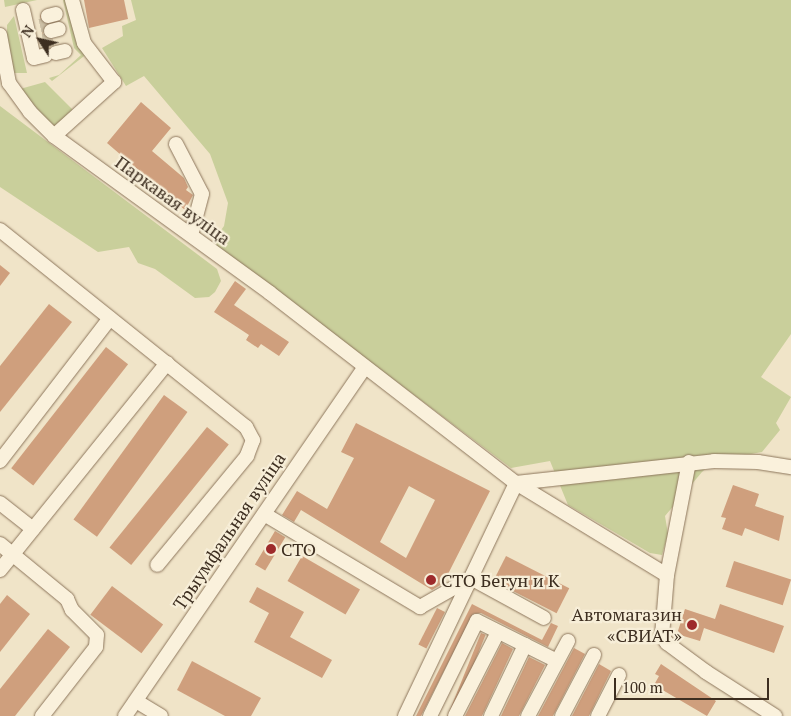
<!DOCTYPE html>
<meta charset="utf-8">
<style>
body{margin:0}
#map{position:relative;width:791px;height:716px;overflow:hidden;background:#f0e4c8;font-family:"PT Serif",serif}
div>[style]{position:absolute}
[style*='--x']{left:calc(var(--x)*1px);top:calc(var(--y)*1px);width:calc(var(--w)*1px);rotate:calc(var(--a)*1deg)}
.green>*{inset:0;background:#c9cf9b}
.building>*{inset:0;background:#cf9f7d;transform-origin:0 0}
.minor-tunnel>*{height:14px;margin-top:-7px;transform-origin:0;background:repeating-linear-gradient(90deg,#ccc0a6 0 14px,transparent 0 21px)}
.roads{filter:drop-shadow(0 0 1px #8d765c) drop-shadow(0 0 1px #8d765c)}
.minor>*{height:14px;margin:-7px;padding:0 7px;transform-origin:7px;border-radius:7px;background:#faf1dc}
.dots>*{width:14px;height:14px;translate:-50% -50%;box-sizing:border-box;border:2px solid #f7eed8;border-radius:50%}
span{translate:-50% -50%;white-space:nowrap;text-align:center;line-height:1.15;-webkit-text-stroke:4.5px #f7eed8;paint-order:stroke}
.street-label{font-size:18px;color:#3d2e20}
.poi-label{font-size:18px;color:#3d2e20}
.left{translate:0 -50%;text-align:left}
.right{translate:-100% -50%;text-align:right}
.north{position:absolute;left:15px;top:15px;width:50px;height:50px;-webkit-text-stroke:4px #f7eed8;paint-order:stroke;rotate:305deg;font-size:14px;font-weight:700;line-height:20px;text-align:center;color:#3d2e20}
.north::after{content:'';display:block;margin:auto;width:18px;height:22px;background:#3d2e20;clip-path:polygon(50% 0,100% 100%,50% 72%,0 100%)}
.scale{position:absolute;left:614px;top:678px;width:155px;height:22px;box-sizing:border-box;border:2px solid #3d2e20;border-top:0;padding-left:6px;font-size:15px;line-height:18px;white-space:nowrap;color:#3d2e20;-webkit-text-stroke:4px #f7eed8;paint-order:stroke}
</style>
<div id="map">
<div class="green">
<div style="clip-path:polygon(4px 0,37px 0,5px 7px)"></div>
<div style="clip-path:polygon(63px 0,68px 0,88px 53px,52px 81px,49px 78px,59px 75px,81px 55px,74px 48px)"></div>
<div style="clip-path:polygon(131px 0,791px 0,791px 334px,761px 377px,791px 397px,776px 423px,780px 430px,762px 452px,714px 461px,702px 472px,665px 516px,668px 534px,662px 555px,650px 553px,568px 505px,550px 461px,511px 468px,212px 243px,224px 226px,228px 203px,210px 154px,144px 76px,126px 86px,102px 48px,123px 36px,122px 26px,136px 20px)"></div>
<div style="clip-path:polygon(14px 16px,24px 60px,27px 73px,13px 73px,7px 46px,7px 25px)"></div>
<div style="clip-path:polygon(45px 82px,73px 110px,56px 126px,51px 125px,20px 89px)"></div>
<div style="clip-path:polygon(0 106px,217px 269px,221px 281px,215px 292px,209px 297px,195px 298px,155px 269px,138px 263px,129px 247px,98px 252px,0 187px)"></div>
</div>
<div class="building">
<div style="clip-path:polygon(84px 0,124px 0,128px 19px,89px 28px)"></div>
<div style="clip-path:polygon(40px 14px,45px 24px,43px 34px,53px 40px,54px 44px,50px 47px,44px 46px)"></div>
<div style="clip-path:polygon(141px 102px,171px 128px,152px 151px,184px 178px,188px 187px,186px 190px,193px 195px,185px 210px,107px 143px)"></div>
<div style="clip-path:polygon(0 265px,10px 273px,0 286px)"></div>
<div style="clip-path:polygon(235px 281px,246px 289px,234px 305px,289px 342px,279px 356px,261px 344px,258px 348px,246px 340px,249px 335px,214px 312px)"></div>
<div style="clip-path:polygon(49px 304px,72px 322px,0 412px,0 366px)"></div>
<div style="left:106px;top:347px;width:28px;height:154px;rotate:38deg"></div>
<div style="left:164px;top:395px;width:29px;height:154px;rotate:36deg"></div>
<div style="clip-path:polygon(evenodd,356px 423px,490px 491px,447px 576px,442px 584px,432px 590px,301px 510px,294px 522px,282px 515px,297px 491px,327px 509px,354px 458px,341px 452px,356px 423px,409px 486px,435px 500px,406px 558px,380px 542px,409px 486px)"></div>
<div style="left:207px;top:427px;width:28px;height:155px;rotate:39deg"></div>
<div style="clip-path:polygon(733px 485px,759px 494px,755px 506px,784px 516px,779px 541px,745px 528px,742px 536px,722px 529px,726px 518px,721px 517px)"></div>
<div style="left:275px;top:531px;width:12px;height:39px;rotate:31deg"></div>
<div style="left:302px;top:556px;width:67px;height:29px;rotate:30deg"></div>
<div style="left:506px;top:556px;width:71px;height:28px;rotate:27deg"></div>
<div style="left:734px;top:561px;width:60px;height:27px;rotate:18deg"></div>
<div style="left:112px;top:586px;width:64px;height:36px;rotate:37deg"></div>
<div style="clip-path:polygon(257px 587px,304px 612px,290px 637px,332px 660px,322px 678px,254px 642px,269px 613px,249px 602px)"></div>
<div style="clip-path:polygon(7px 595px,30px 614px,0 652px,0 604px)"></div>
<div style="clip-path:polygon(472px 604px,542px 640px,551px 623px,558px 626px,548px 647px,481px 613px,473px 614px,421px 716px,416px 716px)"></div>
<div style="clip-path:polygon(720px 604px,784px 626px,774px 653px,704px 628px,700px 641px,677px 634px,685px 609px,715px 619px)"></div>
<div style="left:437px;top:608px;width:9px;height:41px;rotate:27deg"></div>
<div style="clip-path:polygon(48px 629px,70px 647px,15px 716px,0 716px,0 689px)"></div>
<div style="left:481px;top:633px;width:5px;height:93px;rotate:22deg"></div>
<div style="clip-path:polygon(502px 643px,513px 649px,482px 716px,465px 716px)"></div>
<div style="clip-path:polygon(574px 648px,585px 654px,553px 716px,538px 716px)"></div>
<div style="clip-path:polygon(529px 657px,545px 665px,519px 716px,501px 716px)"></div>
<div style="clip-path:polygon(192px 661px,261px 698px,251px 716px,225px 716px,177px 690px)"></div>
<div style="clip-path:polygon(599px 664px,611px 671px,589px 716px,572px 716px)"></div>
<div style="clip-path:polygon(661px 664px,716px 701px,707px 716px,654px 685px,659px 676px,655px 674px)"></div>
</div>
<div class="minor-tunnel">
<div style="--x:40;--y:26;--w:9;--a:-13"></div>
<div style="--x:43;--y:41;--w:10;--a:-11"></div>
</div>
<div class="roads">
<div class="minor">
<div style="--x:23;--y:10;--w:49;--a:77.1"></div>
<div style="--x:34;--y:58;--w:12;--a:-14"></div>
<div style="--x:48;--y:16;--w:8;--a:-14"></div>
<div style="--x:51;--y:31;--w:8;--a:-14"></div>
<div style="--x:0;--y:35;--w:49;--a:79.4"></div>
<div style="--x:9;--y:83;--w:36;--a:54"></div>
<div style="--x:30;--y:112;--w:34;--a:45"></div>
<div style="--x:54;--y:136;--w:267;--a:36"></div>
<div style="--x:270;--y:293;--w:311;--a:37.7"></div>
<div style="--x:516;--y:483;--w:177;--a:31.4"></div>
<div style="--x:56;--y:53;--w:9;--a:-13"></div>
<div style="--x:54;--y:136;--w:81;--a:-42"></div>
<div style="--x:114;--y:82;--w:49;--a:-127.6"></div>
<div style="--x:84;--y:43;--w:45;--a:-105.6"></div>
<div style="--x:176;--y:144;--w:56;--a:62.5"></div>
<div style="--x:202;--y:194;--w:42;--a:105"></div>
<div style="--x:0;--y:230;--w:315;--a:38.7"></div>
<div style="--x:246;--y:427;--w:15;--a:62"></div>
<div style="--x:253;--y:440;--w:17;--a:111"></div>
<div style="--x:247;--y:456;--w:141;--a:129.5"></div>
<div style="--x:0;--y:461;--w:180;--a:-52.4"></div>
<div style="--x:689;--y:462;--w:115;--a:101"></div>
<div style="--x:667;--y:575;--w:61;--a:94.7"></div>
<div style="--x:662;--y:636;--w:9;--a:54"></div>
<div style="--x:667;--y:643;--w:49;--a:36.6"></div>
<div style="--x:706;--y:672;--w:82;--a:32.5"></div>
<div style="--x:516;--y:483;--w:199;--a:-6.3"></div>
<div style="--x:714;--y:461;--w:44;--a:1.3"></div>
<div style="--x:758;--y:462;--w:33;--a:9"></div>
<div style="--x:0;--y:503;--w:42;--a:38.2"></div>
<div style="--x:264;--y:514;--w:182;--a:30.8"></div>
<div style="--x:420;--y:607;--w:59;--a:-29.6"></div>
<div style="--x:471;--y:578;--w:83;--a:28.7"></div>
<div style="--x:0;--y:544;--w:87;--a:39.4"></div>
<div style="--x:67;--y:599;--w:12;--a:66"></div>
<div style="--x:72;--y:610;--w:35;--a:45"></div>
<div style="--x:97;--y:635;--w:12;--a:95"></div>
<div style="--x:96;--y:647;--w:88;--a:128"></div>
<div style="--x:0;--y:570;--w:266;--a:-51.1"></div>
<div style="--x:136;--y:701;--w:29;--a:31"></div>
<div style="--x:125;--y:716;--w:422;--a:-55.5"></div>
<div style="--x:405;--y:716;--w:258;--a:-64.5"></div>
<div style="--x:430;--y:716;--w:106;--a:-63.7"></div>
<div style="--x:477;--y:621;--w:89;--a:26.6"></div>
<div style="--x:455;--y:716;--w:94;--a:-62.9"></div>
<div style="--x:491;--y:716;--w:79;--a:-64.4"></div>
<div style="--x:528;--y:716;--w:85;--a:-61.9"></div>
<div style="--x:562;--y:716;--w:69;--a:-62.3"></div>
<div style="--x:598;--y:716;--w:46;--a:-62.9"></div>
</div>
</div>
<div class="dots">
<div style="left:271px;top:549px;background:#9e2a2b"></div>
<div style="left:431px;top:580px;background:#9e2a2b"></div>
<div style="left:692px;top:625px;background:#9e2a2b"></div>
</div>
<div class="street-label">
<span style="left:173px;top:200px;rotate:36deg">Паркавая вуліца</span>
<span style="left:229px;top:531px;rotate:-56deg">Трыумфальная вуліца</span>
</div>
<div class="poi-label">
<span class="left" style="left:281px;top:549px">СТО</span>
<span class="left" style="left:441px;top:580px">СТО Бегун и К</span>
<span class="right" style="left:682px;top:625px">Автомагазин<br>«СВИАТ»</span>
</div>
<div class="north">N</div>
<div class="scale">100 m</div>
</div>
